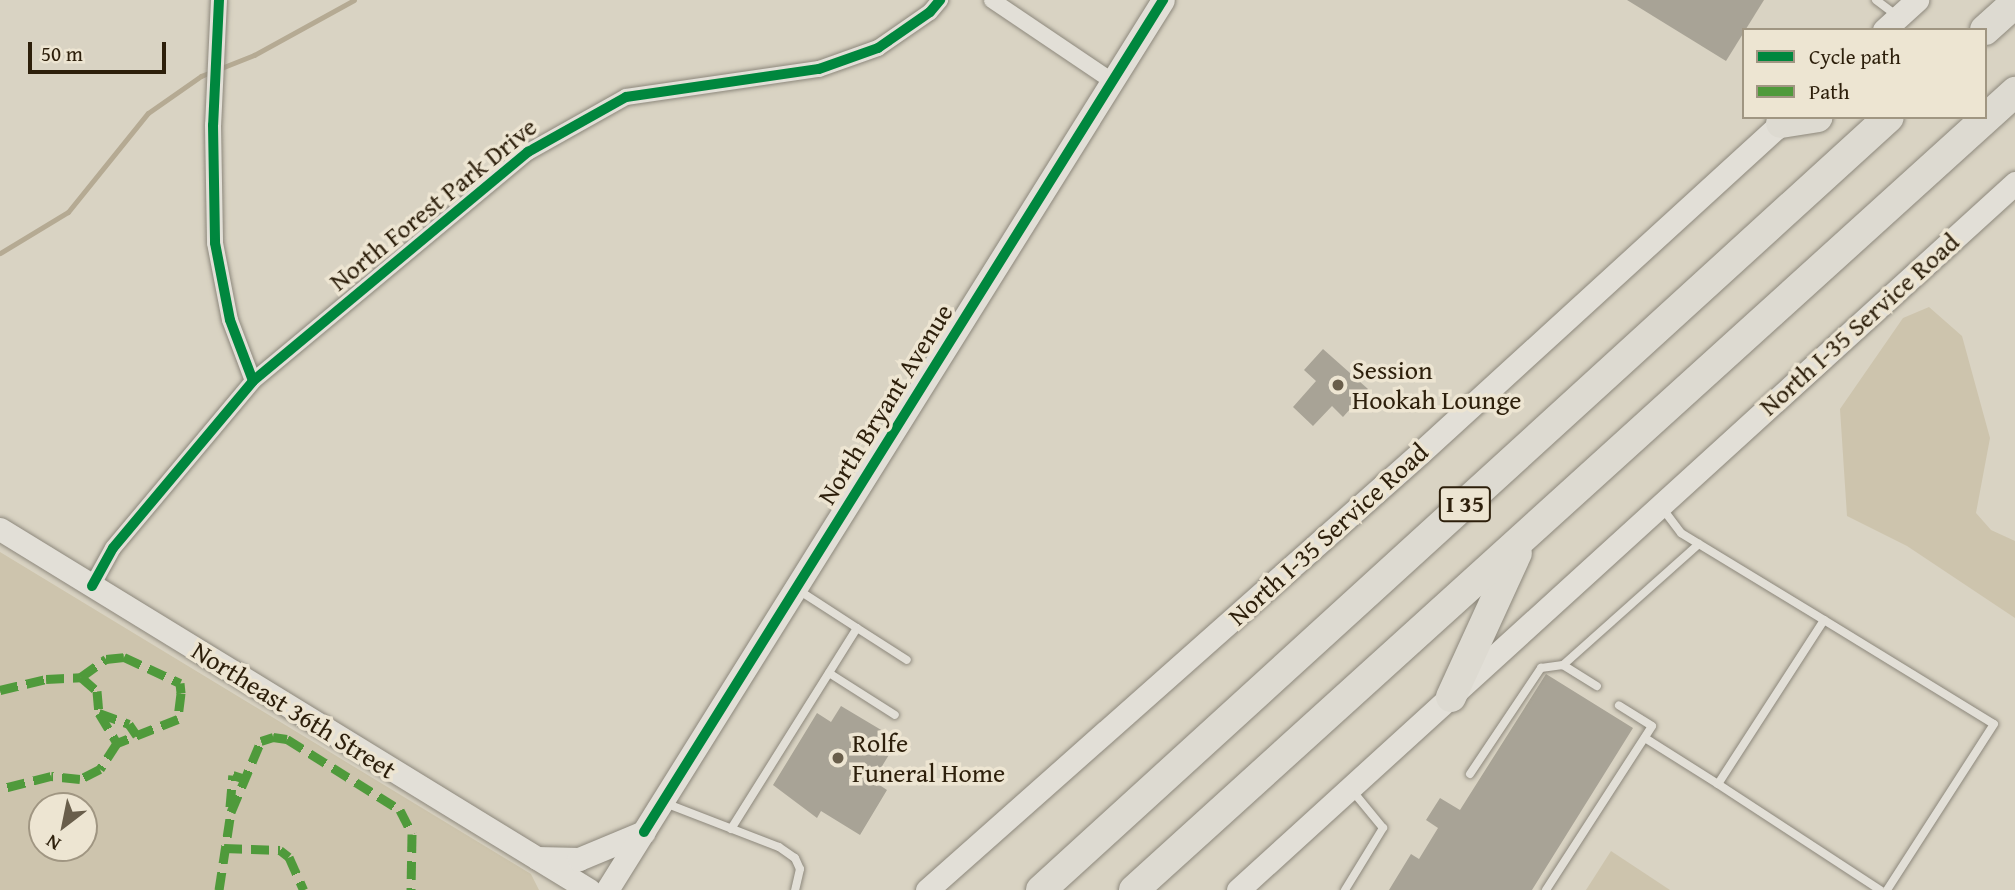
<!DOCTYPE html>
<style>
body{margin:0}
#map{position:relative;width:2015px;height:890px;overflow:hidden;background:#d9d3c3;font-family:"Gentium Book Plus",serif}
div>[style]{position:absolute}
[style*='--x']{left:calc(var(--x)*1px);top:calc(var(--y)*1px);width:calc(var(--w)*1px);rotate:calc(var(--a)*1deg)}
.green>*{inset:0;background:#cdc4ad}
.stream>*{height:5px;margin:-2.5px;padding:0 2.5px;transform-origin:2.5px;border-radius:2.5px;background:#b5aa93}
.building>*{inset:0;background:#a8a396}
.roads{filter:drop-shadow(0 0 2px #8d887c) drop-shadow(0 0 2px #8d887c)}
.lane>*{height:8px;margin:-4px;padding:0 4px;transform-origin:4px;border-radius:4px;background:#e2dfd7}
.street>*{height:16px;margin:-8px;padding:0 8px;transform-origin:8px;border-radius:8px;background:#e2dfd7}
.secondary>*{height:23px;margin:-11.5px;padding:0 11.5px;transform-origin:11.5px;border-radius:11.5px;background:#e2dfd7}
.highway>*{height:30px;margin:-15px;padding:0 15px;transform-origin:15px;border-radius:15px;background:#dddad1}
.quiet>*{height:9px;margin-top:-4.5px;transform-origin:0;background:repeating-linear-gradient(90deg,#4f9a3b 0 18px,transparent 0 27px)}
.cycleway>*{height:10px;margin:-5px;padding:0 5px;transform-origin:5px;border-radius:5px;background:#00873e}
.dots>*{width:19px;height:19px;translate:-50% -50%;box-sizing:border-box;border:4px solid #ede5d2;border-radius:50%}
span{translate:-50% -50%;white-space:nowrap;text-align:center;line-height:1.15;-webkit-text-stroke:7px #ede5d2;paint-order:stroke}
.shield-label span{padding:2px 5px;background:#ede5d2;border:2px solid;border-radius:5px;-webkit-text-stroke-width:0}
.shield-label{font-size:24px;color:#2d1f0b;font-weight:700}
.street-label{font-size:26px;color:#2d1f0b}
.poi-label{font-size:26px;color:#2d1f0b}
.left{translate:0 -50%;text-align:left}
.legend{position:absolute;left:1742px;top:28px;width:245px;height:91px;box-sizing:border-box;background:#ede5d2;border:2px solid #a09682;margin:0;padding:9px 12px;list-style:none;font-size:21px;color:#2d1f0b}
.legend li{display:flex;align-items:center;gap:14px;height:35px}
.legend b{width:35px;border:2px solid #a09682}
.north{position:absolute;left:28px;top:792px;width:70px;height:70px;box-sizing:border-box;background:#ede5d2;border:2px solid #a09682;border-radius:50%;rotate:212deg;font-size:19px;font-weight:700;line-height:28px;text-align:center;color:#2d1f0b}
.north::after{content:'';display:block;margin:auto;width:24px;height:32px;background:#695e4b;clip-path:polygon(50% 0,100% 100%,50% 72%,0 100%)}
.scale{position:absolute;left:28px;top:42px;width:138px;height:32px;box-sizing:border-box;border:4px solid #2d1f0b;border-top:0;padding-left:9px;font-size:21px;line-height:24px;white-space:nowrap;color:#2d1f0b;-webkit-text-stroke:5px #ede5d2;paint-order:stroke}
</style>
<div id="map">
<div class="green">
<div style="clip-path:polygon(1929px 307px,1962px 336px,1990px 438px,1976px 513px,1991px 530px,2015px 541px,2015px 618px,1907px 546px,1847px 516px,1840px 409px,1903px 318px)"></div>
<div style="clip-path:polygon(evenodd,0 552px,531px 874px,539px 890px,0 890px,0 552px,42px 806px,84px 806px,84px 848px,42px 848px,42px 806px)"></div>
<div style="clip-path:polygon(1611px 851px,1670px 890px,1586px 890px)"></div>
</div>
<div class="stream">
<div style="--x:0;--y:253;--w:79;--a:-31.1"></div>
<div style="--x:68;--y:212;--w:127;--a:-51.1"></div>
<div style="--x:148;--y:113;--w:65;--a:-34.9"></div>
<div style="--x:201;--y:76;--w:57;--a:-21.6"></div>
<div style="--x:254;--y:55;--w:114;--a:-28.8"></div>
</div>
<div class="building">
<div style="clip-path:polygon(1627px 0,1764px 0,1726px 61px)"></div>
<div style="clip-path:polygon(1323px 349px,1368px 389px,1343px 417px,1332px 406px,1313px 426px,1293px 407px,1316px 381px,1304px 370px)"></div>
<div style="clip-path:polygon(1546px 674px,1633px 728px,1532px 890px,1389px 890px,1411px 854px,1419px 859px,1438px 828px,1426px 820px,1440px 798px,1460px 810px)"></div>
<div style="clip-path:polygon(841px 706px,898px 740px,876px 776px,881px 779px,878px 784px,887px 790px,860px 835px,821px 811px,817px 818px,773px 785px,817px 713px,831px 722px)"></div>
</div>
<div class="roads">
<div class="lane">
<div style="--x:1876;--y:0;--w:25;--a:37"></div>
<div style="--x:1824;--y:620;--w:199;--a:31.5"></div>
<div style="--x:1994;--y:724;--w:197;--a:122.8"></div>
<div style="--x:857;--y:628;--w:59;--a:32.6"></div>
<div style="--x:1563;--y:665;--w:182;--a:-41.7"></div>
<div style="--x:829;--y:673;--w:78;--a:32.5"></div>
<div style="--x:1645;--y:738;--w:86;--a:32.2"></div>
<div style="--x:1718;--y:784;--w:195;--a:-57.1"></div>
<div style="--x:1824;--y:620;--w:167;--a:-148.7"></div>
<div style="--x:1681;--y:533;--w:31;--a:-127"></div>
<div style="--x:1470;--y:774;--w:128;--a:-56.2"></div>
<div style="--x:1541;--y:668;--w:22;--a:-8"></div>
<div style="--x:1563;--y:665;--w:40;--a:32"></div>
<div style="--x:1718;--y:784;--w:194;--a:33.2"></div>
<div style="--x:665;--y:803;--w:122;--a:21.1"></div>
<div style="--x:779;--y:847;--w:19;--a:35"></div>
<div style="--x:795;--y:858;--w:12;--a:66"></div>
<div style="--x:800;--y:869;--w:22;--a:103"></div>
<div style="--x:731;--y:829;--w:237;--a:-57.9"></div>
<div style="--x:857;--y:628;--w:72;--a:-147"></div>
<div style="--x:1345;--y:890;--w:73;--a:-58.5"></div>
<div style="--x:1383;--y:828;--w:50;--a:-129.4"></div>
<div style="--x:1546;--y:890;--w:195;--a:-57.1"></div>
<div style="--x:1652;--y:726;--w:39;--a:-148"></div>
</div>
<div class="street">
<div style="--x:219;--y:0;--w:125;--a:92.7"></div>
<div style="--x:213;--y:125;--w:118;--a:89"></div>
<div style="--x:215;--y:243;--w:78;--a:79"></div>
<div style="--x:230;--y:320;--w:65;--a:69.3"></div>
<div style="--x:992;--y:0;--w:145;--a:34"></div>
<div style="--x:92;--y:586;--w:43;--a:-61.1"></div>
<div style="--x:113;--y:548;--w:218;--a:-50"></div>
<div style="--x:253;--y:381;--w:358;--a:-39.8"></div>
<div style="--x:528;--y:152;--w:112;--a:-29.3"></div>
<div style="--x:626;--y:97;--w:195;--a:-8.3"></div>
<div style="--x:819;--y:69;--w:63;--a:-19.6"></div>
<div style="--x:878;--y:48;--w:63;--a:-34.7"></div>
<div style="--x:930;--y:12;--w:16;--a:-50"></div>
</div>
<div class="secondary">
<div style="--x:1884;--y:30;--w:45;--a:-42.3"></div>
<div style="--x:0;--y:529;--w:691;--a:31.5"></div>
<div style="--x:537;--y:858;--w:42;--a:1.4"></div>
<div style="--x:579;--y:859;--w:70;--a:-22.6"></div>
<div style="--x:607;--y:890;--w:1049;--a:-58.01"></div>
<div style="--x:927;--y:890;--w:659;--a:-41.55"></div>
<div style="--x:1420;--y:453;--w:498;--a:-42.4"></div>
<div style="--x:1238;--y:890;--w:1051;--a:-42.3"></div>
</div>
<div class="highway">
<div style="--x:1985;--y:30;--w:40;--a:-42"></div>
<div style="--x:1781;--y:123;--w:37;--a:-9"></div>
<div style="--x:1451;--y:697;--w:158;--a:-65.4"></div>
<div style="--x:1041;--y:890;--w:1147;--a:-42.35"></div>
<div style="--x:1134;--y:890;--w:1189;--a:-42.17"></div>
</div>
</div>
<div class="quiet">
<div style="--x:81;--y:677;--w:21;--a:41"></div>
<div style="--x:97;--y:691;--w:22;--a:85"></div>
<div style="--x:99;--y:713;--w:35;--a:59"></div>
<div style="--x:0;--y:690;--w:47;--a:-13.4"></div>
<div style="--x:46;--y:679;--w:35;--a:-3"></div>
<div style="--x:81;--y:677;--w:31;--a:-36"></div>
<div style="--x:106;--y:659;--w:18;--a:-6"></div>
<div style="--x:124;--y:657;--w:62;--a:24.9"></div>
<div style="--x:180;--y:683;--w:10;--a:84"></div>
<div style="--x:181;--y:693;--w:26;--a:97"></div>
<div style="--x:178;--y:719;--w:66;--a:158.5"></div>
<div style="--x:117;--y:743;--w:31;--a:123"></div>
<div style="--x:100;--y:769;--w:22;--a:153"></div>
<div style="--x:80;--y:779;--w:29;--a:-174"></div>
<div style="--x:51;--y:776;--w:53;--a:165.7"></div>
<div style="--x:99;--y:713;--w:32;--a:20"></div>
<div style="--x:129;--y:724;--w:14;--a:56"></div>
<div style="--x:230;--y:807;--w:32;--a:-85"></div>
<div style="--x:233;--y:775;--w:13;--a:18"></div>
<div style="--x:224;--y:848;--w:56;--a:2"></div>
<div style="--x:280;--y:850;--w:11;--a:38"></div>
<div style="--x:289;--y:857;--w:36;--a:66"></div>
<div style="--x:219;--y:890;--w:79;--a:-81.3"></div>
<div style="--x:231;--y:812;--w:77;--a:-67.1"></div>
<div style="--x:261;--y:741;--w:13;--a:-18"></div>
<div style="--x:273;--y:737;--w:14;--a:8"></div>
<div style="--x:287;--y:739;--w:133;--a:32.1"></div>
<div style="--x:400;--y:810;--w:27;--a:63"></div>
<div style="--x:412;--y:834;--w:56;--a:91"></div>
</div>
<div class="cycleway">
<div style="--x:219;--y:0;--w:125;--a:92.7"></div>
<div style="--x:213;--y:125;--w:118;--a:89"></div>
<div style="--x:215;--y:243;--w:78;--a:79"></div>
<div style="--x:230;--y:320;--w:65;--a:69.3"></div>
<div style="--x:92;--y:586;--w:43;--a:-61.1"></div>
<div style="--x:113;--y:548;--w:218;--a:-50"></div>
<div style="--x:253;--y:381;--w:358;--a:-39.8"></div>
<div style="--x:528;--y:152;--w:112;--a:-29.3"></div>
<div style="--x:626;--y:97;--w:195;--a:-8.3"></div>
<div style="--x:819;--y:69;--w:63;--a:-19.6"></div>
<div style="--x:878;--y:48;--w:63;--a:-34.7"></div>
<div style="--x:930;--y:12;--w:16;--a:-50"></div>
<div style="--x:644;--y:832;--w:981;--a:-58.04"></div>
</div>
<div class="dots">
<div style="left:1338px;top:385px;background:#695e4b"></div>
<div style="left:838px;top:758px;background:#695e4b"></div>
</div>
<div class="shield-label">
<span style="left:1465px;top:504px">I 35</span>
</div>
<div class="street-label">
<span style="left:433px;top:204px;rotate:-39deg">North Forest Park Drive</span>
<span style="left:1859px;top:324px;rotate:-42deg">North I-35 Service Road</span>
<span style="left:885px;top:404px;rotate:-58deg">North Bryant Avenue</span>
<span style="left:1328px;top:534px;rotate:-42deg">North I-35 Service Road</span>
<span style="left:294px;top:710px;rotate:32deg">Northeast 36th Street</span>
</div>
<div class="poi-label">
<span class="left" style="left:1352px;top:385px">Session<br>Hookah Lounge</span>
<span class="left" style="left:852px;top:758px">Rolfe<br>Funeral Home</span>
</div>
<ul class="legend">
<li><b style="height:9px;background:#00873e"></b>Cycle path</li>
<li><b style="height:9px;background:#4f9a3b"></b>Path</li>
</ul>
<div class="north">N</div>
<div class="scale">50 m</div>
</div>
